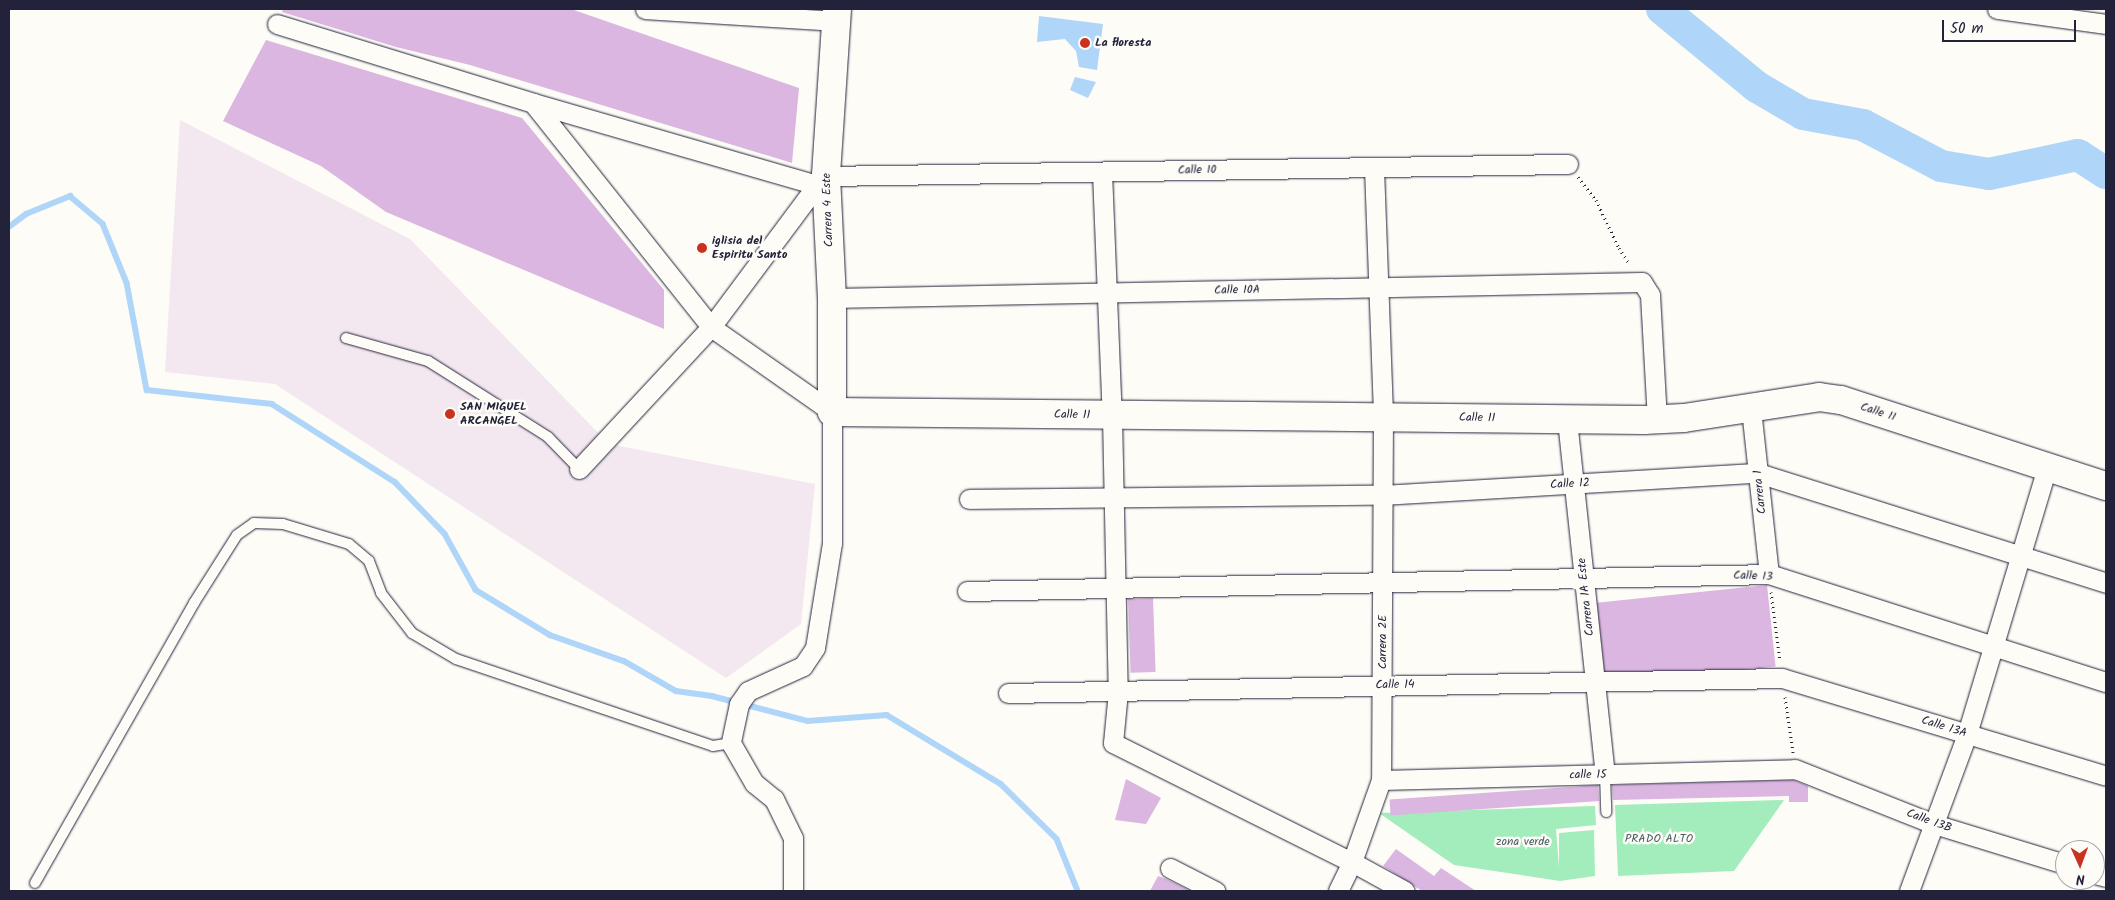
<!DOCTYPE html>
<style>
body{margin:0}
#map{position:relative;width:2115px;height:900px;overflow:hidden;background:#fdfcf7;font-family:Kalam,sans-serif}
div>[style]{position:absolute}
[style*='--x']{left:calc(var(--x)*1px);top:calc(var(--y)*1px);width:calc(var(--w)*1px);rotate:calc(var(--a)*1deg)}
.built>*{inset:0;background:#f3e7f0}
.green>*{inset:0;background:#a3ecbb}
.water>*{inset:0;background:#afd6f9}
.stream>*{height:5.5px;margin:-2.75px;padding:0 2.75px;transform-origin:2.75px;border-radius:2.75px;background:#afd6f9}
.river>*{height:32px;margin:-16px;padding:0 16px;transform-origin:16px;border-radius:16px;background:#afd6f9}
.building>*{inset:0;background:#dbb6e0;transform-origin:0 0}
.path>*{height:3px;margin-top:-1.5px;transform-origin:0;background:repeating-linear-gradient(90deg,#22223b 0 1px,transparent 0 5px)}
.roads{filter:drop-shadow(0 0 1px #22223b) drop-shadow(0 0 1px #22223b)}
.lane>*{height:10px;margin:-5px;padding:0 5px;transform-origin:5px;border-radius:5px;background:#fdfcf7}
.street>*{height:19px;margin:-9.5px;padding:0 9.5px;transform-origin:9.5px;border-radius:9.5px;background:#fdfcf7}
.secondary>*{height:28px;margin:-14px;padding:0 14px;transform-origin:14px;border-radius:14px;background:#fdfcf7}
.dots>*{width:14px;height:14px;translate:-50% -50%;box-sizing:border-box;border:2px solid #fdfcf7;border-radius:50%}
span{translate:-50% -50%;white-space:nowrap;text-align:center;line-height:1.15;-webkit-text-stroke:5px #fdfcf7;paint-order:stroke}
.poi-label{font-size:12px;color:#22223b;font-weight:700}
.left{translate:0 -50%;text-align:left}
.street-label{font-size:12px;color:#22223b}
.park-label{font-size:12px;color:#495f61}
.frame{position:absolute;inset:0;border:10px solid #22223b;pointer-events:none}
.north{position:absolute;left:2055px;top:840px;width:50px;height:50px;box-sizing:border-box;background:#fdfcf7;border:1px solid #a5a5ac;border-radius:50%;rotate:178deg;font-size:14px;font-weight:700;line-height:20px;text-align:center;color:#22223b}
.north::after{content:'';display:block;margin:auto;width:18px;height:22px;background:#c8321e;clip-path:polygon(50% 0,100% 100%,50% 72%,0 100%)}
.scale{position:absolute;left:1942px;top:20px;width:134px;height:22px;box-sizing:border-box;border:2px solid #22223b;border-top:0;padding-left:6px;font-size:15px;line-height:18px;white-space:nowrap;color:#22223b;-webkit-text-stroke:4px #fdfcf7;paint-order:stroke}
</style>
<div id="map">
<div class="built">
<div style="clip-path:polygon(180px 120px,410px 239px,609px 444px,815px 484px,801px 624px,726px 678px,275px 384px,165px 372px)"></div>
</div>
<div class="green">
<div style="clip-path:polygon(1784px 800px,1734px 871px,1618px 876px,1615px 805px)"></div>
<div style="clip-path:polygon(1595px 806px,1596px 825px,1556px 829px,1559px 868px,1559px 833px,1594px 830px,1595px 876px,1560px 881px,1454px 865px,1379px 813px)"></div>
</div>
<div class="water">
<div style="clip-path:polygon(1039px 16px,1103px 24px,1097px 70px,1079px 67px,1076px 51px,1065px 39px,1037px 42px)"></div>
<div style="clip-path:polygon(1075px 77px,1096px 82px,1088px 98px,1070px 90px)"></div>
</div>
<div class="stream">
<div style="--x:9;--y:227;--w:21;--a:-37"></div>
<div style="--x:26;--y:214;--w:48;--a:-22.2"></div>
<div style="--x:70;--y:196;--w:43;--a:40.3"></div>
<div style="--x:103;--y:224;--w:64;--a:67.9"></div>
<div style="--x:127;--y:283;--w:109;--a:79.4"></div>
<div style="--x:147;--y:390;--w:126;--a:6.4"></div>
<div style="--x:272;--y:404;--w:146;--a:32.4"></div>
<div style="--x:395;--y:482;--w:72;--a:46.1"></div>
<div style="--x:445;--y:534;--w:64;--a:61"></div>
<div style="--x:476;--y:590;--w:87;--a:31.3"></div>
<div style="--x:550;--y:635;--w:78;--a:19.4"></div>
<div style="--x:624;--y:661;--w:60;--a:30"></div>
<div style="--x:676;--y:691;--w:36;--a:8"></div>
<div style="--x:712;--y:696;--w:99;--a:14.6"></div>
<div style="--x:808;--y:721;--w:79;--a:-4.3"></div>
<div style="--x:887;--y:715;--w:133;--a:31.2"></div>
<div style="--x:1001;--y:784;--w:78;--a:44.5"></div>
<div style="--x:1057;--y:839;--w:56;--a:68"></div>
</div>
<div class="river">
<div style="--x:1662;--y:9;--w:123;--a:39.4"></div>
<div style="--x:1757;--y:87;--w:53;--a:30.4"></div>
<div style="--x:1803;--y:114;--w:61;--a:10.4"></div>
<div style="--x:1863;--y:125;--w:88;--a:27.7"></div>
<div style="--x:1941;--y:166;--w:49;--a:9.5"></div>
<div style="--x:1989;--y:174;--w:91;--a:-12.1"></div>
<div style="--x:2078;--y:155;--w:33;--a:33"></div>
</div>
<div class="building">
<div style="clip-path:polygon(283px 9px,571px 9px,799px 88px,792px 163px,470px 65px,396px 47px,282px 12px)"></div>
<div style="clip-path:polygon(266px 40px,522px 118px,664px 290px,664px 329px,386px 212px,321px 166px,223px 121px)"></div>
<div style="left:1767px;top:585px;width:82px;height:171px;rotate:84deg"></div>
<div style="left:1153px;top:598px;width:74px;height:25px;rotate:88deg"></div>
<div style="clip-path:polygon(1126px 779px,1161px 798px,1146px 824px,1115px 820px)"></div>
<div style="clip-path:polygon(1793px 780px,1808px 786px,1808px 802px,1789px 802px,1789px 796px,1613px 800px,1612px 785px)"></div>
<div style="left:1598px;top:785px;width:16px;height:209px;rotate:86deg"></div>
<div style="clip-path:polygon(1396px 849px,1434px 876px,1441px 868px,1476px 891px,1422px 891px,1383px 866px)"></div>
<div style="clip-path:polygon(1158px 876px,1166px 879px,1191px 891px,1150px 891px)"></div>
</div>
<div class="path">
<div style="--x:1578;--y:177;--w:29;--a:52"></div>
<div style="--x:1596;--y:200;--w:53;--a:64.4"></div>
<div style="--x:1619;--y:248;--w:20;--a:57"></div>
<div style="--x:1771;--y:592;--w:70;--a:82.6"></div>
<div style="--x:1785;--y:697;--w:56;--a:81.7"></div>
</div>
<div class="roads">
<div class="lane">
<div style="--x:346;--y:338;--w:85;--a:15.7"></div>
<div style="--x:428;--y:361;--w:142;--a:32.3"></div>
<div style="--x:548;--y:437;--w:45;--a:45.9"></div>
<div style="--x:1605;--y:775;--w:37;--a:88"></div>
<div style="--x:35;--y:883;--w:322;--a:-60.4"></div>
<div style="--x:194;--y:603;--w:80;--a:-57.7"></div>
<div style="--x:237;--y:535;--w:21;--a:-35"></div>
<div style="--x:254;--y:523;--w:29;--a:2"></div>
<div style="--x:283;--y:524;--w:69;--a:16.9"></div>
<div style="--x:349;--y:544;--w:26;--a:40"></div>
<div style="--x:369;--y:561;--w:34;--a:69"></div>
<div style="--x:381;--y:593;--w:51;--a:52.2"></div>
<div style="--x:412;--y:633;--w:51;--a:30.6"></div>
<div style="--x:456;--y:659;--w:271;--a:18.7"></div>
<div style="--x:713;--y:746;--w:18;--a:-9"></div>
</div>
<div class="street">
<div style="--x:645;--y:9;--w:191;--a:3.6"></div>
<div style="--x:1997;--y:9;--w:110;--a:7.8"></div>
<div style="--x:277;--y:24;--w:268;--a:17.1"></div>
<div style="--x:533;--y:103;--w:296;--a:16.1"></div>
<div style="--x:817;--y:185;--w:13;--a:-45"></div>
<div style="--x:826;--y:176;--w:742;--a:-0.93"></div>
<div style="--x:533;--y:103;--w:286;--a:51.5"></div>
<div style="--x:711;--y:327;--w:148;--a:35.1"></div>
<div style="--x:832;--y:412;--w:131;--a:90"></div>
<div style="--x:832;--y:543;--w:106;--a:99.2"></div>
<div style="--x:815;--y:648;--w:22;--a:124"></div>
<div style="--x:803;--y:666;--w:60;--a:155.6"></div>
<div style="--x:748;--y:691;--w:16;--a:125"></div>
<div style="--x:739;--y:704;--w:40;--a:102"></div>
<div style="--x:731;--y:743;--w:46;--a:60.1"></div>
<div style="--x:754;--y:783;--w:26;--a:39"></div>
<div style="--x:774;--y:799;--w:43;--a:64"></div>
<div style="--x:793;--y:838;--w:53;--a:90"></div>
<div style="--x:1374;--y:168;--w:247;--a:87.9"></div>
<div style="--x:1383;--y:415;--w:365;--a:90.3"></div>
<div style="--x:1381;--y:780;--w:87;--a:109.5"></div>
<div style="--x:1352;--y:862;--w:60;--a:28.7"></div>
<div style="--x:1102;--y:172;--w:244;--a:87.7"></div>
<div style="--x:1112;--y:416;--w:275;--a:88.8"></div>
<div style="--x:1118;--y:691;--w:52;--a:95.5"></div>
<div style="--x:1113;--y:743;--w:267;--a:26.5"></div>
<div style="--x:1352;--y:862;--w:32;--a:116"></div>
<div style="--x:832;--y:298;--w:810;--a:-1.13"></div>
<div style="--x:1642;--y:282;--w:15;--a:58"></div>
<div style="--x:1650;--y:295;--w:124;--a:86.8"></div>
<div style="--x:1751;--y:409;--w:166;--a:83.8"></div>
<div style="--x:1567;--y:420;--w:357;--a:83.9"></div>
<div style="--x:579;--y:469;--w:194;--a:-47.1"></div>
<div style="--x:711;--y:327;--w:177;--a:-53.3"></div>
<div style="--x:969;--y:499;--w:414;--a:-0.6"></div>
<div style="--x:1383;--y:495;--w:376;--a:-3.4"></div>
<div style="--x:1758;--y:473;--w:365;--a:17.5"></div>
<div style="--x:967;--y:591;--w:802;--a:-1.21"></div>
<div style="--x:1769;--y:574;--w:354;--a:17.8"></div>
<div style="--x:1008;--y:693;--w:774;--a:-1.11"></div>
<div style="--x:1782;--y:678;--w:338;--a:16.8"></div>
<div style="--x:1381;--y:780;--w:414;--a:-1.5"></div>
<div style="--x:1795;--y:769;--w:149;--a:21.6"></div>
<div style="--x:1934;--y:824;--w:137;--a:17"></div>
<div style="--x:1170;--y:868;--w:51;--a:27.1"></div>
<div style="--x:2095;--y:874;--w:11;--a:15"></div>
<div style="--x:1909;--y:891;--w:167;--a:-69.7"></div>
<div style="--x:1967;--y:734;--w:278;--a:-73.3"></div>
</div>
<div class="secondary">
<div style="--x:837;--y:9;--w:167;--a:93.8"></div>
<div style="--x:826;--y:176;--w:122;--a:87.2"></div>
<div style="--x:832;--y:298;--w:114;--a:90"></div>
<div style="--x:832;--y:412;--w:812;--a:0.56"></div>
<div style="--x:1644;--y:420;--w:40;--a:-2.9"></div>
<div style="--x:1684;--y:418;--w:137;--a:-8.8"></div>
<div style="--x:1819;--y:397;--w:22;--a:8"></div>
<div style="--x:1841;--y:400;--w:279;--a:18"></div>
</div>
</div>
<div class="dots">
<div style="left:1085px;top:43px;background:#c8321e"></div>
<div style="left:702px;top:248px;background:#c8321e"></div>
<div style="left:450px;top:414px;background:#c8321e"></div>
</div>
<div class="poi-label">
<span class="left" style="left:1095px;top:43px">La floresta</span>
<span class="left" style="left:712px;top:248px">iglisia del<br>Espiritu Santo</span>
<span class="left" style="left:460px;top:414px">SAN MIGUEL<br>ARCANGEL</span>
</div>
<div class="street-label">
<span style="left:1197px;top:170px;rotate:-1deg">Calle 10</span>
<span style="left:828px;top:210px;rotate:-92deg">Carrera 4 Este</span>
<span style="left:1237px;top:290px;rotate:-1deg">Calle 10A</span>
<span style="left:1878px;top:412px;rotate:18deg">Calle 11</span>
<span style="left:1072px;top:415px;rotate:1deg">Calle 11</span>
<span style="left:1477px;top:418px;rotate:1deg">Calle 11</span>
<span style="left:1570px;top:484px;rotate:-3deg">Calle 12</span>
<span style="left:1760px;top:492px;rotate:-96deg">Carrera 1</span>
<span style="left:1753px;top:576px;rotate:2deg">Calle 13</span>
<span style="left:1586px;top:597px;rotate:-96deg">Carrera 1A Este</span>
<span style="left:1383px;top:642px;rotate:-90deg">Carrera 2E</span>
<span style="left:1395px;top:685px;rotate:-1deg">Calle 14</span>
<span style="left:1944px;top:727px;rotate:17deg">Calle 13A</span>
<span style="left:1588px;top:775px;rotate:-1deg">calle 15</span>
<span style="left:1929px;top:821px;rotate:20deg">Calle 13B</span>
</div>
<div class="park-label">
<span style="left:1659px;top:839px">PRADO ALTO</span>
<span style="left:1523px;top:842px">zona verde</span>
</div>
<div class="frame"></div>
<div class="north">N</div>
<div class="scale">50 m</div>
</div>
